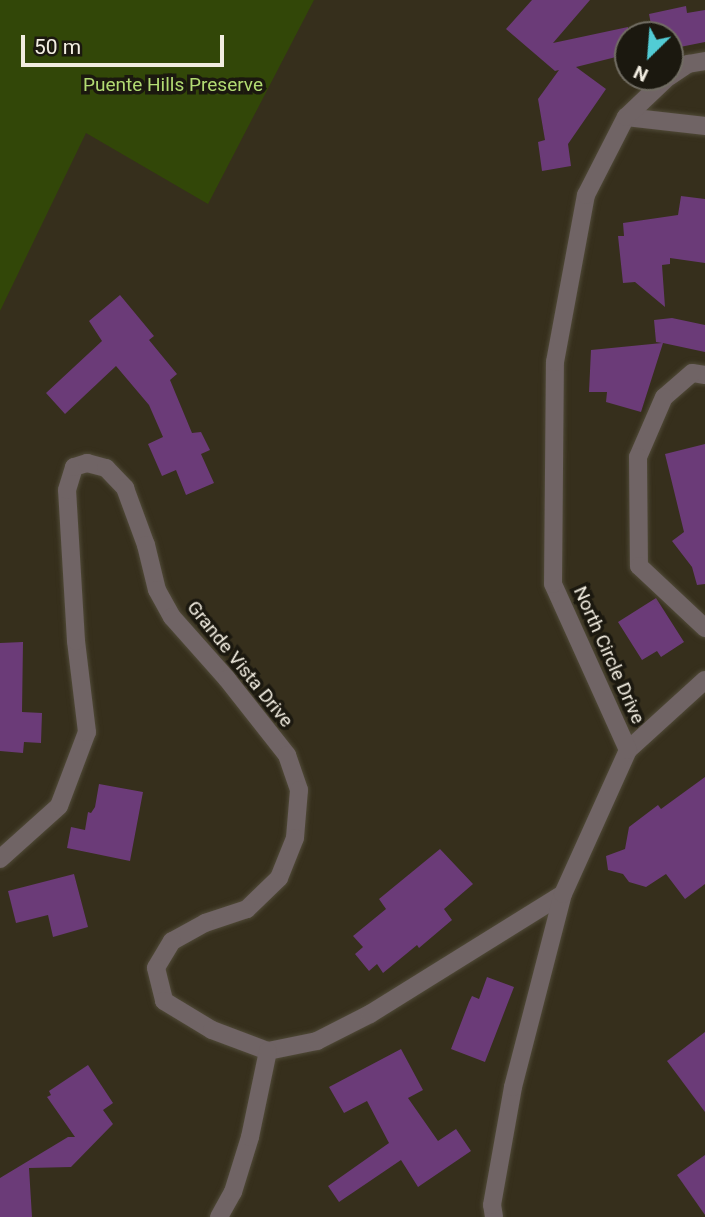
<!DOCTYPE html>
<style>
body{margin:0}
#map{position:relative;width:705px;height:1217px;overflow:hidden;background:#362f1c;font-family:Roboto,sans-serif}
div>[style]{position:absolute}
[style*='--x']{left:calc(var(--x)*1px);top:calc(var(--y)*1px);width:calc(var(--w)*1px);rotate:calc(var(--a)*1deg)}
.green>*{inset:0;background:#324708}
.building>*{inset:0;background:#6b3b78}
.roads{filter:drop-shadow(0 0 2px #504a38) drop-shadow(0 0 2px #504a38)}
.street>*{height:18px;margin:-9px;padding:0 9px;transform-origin:9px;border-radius:9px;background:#706465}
span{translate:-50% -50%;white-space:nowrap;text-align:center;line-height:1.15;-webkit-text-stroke:7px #1b180f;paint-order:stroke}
.park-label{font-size:19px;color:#b2db73}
.street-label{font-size:19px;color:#f2ede1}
.north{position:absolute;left:614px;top:21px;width:70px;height:70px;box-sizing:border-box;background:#1b180f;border:2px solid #716d63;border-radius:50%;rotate:205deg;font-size:19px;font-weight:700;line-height:28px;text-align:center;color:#f2ede1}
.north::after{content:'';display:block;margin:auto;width:24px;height:32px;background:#52ccd5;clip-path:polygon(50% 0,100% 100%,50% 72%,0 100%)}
.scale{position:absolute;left:21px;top:35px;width:203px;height:32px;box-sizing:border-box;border:4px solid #f2ede1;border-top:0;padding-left:9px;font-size:21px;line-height:24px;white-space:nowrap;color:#f2ede1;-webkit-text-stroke:5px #1b180f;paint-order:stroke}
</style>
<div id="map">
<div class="green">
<div style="clip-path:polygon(0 0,314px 0,208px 204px,86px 133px,0 311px)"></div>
</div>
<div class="building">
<div style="clip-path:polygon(532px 0,590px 0,553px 43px,628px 27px,628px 54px,576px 67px,606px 89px,568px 144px,571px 166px,542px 171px,538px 142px,545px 140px,538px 99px,559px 70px,555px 71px,506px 29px)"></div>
<div style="clip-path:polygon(686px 6px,687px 13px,705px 10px,705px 42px,670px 49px,670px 35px,653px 35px,649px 14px)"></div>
<div style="clip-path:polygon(681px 196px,705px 199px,705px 263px,670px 258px,670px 264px,662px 265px,665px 307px,635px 282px,623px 283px,618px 236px,624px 236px,623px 223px,678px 215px)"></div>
<div style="clip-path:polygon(120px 295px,154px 336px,149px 340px,177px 374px,170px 380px,192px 433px,201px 432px,210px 450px,201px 454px,214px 483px,186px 495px,176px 470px,162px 476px,148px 444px,163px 437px,149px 405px,116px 366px,65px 414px,46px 393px,102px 341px,89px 321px)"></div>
<div style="clip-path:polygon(672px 318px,705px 325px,705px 352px,663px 343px,641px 412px,606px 402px,607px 392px,589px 392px,591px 350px,662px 343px,656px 342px,654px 320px)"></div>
<div style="clip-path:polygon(705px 444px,705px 584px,697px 585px,692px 567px,672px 541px,684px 532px,665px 454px)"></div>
<div style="clip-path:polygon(656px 598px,684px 642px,661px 657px,657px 651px,642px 660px,618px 622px)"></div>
<div style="clip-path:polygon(23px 642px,22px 712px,42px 713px,41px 743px,24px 742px,23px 753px,0 751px,0 643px)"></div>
<div style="clip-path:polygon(705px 777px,705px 884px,685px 899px,666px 874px,646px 887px,629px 882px,623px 874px,608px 870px,606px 856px,625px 849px,629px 827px,658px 805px,661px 809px)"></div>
<div style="clip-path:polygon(99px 784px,143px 792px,130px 861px,67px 848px,71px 827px,85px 830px,88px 812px,91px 813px,95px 807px)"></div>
<div style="clip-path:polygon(440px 849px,473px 884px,444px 909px,452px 920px,419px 948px,417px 945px,383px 973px,377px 964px,369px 971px,355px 954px,363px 947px,353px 936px,386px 909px,379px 899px)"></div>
<div style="clip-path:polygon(74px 874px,88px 927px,53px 937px,48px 915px,16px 923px,8px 891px)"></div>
<div style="clip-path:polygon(487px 977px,514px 987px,485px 1062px,451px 1049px,469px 1002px,472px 996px,479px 999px)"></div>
<div style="clip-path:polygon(705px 1032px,705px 1112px,667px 1061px)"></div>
<div style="clip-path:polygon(401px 1049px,423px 1090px,408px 1098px,438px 1141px,456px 1129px,471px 1151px,418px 1187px,401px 1160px,339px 1202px,328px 1186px,389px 1143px,367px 1101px,344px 1113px,329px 1087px)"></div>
<div style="clip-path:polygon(88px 1065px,113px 1103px,103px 1110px,113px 1124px,71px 1167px,29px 1168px,32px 1217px,0 1217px,0 1178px,68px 1137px,75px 1137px,47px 1097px,51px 1095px,49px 1091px)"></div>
<div style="clip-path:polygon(705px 1155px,705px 1215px,677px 1175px)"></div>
</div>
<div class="roads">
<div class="street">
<div style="--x:670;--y:76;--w:22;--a:-34"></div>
<div style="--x:688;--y:64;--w:17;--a:-10"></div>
<div style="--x:626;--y:117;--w:80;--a:6.5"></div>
<div style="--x:705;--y:375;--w:13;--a:-171"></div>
<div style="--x:692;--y:373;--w:37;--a:139"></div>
<div style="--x:664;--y:397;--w:65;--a:113.4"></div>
<div style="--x:638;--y:457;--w:109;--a:89.5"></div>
<div style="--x:639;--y:566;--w:91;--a:43.2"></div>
<div style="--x:628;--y:750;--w:104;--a:-42.3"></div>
<div style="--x:0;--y:859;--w:79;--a:-41.9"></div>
<div style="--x:59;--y:806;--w:79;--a:-69.3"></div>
<div style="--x:87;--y:732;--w:92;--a:-96.9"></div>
<div style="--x:76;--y:641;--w:151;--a:-93.4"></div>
<div style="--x:67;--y:490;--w:24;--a:-73"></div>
<div style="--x:74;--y:467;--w:14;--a:-17"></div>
<div style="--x:87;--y:463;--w:20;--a:15"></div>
<div style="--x:106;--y:468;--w:28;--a:46"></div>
<div style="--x:125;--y:488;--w:61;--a:69.8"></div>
<div style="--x:146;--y:545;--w:46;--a:76.3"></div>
<div style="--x:157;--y:590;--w:31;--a:61"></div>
<div style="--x:172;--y:617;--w:83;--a:48.4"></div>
<div style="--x:227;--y:679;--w:97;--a:51.7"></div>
<div style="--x:287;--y:755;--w:37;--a:71"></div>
<div style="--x:299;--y:790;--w:48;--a:94.8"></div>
<div style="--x:295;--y:838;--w:43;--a:111.8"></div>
<div style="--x:279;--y:878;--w:45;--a:135.9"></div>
<div style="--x:247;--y:909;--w:44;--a:161.6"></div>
<div style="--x:205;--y:923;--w:38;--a:151"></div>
<div style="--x:172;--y:941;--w:31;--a:121"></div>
<div style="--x:156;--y:968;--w:34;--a:76"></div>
<div style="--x:164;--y:1001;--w:56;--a:31.1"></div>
<div style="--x:212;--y:1030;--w:60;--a:20.6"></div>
<div style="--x:268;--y:1051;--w:50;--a:-11.5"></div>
<div style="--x:317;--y:1041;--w:59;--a:-27"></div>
<div style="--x:370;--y:1014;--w:227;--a:-31.9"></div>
<div style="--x:219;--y:1217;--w:29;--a:-61"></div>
<div style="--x:233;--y:1192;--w:58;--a:-72.8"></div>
<div style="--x:250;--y:1137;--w:88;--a:-78.2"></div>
<div style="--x:494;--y:1217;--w:12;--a:-99"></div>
<div style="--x:492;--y:1205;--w:120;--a:-79.9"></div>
<div style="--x:513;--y:1087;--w:199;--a:-75.5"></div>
<div style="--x:563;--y:894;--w:158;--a:-65.7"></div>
<div style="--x:628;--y:750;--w:182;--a:-114.3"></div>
<div style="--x:553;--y:584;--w:222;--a:-89.5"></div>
<div style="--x:555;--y:362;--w:170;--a:-79.5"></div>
<div style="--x:586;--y:195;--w:88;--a:-62.9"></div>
<div style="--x:626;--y:117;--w:58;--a:-43.6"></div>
</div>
</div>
<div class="park-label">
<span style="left:173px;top:85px">Puente Hills Preserve</span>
</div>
<div class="street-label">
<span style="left:609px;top:655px;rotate:66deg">North Circle Drive</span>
<span style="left:240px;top:664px;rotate:51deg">Grande Vista Drive</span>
</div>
<div class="north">N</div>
<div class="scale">50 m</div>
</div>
